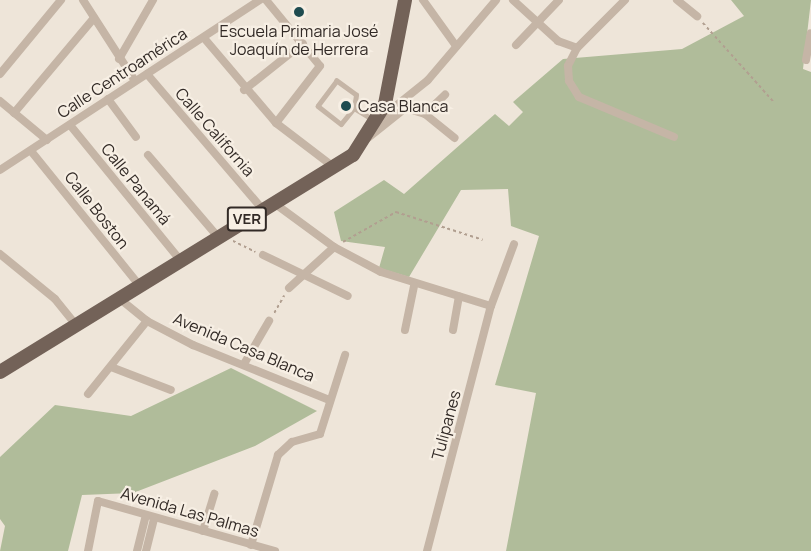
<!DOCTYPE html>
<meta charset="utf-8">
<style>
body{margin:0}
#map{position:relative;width:811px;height:551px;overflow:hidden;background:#eee5d9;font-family:Manrope,sans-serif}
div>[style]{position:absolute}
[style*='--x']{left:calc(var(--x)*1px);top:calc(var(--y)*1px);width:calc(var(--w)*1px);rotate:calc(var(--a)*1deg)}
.green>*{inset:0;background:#b0bc9a}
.path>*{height:1.5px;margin-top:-0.75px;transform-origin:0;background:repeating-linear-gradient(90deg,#b19f90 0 3px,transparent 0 6px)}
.lane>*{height:4.5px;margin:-2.25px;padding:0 2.25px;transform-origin:2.25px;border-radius:2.25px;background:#c5b5a6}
.street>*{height:8px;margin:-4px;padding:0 4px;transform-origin:4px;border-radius:4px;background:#c5b5a6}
.primary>*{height:14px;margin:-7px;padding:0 7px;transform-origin:7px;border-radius:7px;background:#736258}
.dots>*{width:16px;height:16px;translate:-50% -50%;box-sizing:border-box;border:3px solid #f7efe4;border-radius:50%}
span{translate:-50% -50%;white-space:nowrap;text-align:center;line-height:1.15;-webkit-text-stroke:4.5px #f7efe4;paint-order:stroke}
.shield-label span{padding:2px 4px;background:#f7efe4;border:2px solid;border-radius:4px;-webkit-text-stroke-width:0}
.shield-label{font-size:15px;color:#322a26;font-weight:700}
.poi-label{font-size:16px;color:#322a26}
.left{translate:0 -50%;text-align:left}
.street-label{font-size:16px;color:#322a26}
</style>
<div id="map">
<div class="green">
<div style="clip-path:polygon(731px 0,811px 0,803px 69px,811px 72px,811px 551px,506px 551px,536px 393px,495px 385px,539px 236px,511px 226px,508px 189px,461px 190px,409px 277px,379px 268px,385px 247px,341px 241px,334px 212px,384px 180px,404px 194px,495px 114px,509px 126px,523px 112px,513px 102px,563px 59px,682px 49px,744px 16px)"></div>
<div style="clip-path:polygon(231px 368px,317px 411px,255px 446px,133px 493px,82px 495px,68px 551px,0 551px,5px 526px,0 519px,0 457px,55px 405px,131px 416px)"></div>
</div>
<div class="path">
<div style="--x:703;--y:23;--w:105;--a:48.1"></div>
<div style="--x:233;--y:241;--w:25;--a:26"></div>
<div style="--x:343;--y:242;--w:61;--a:-29.5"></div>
<div style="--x:396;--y:212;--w:91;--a:17.8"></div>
<div style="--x:274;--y:313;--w:20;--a:-60"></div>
</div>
<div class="lane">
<div style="--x:354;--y:108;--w:13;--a:-81"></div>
<div style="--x:356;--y:95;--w:24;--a:-144"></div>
<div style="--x:337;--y:81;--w:31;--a:127"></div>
<div style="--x:318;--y:106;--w:29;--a:38"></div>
<div style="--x:341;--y:124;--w:21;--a:-51"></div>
<div style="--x:354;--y:108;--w:21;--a:31"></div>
</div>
<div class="street">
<div style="--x:83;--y:0;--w:96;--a:57.3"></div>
<div style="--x:266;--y:0;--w:85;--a:50.7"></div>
<div style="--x:320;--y:66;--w:72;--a:127.7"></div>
<div style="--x:423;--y:0;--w:57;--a:54.3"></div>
<div style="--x:513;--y:0;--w:61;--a:42.3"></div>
<div style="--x:558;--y:41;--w:20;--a:20"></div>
<div style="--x:625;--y:0;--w:68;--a:135"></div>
<div style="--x:577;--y:48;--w:20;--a:117"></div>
<div style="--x:568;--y:66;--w:15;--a:86"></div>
<div style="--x:569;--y:81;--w:19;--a:58"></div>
<div style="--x:579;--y:97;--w:103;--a:22.8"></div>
<div style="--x:677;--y:0;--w:26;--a:39"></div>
<div style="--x:204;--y:38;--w:111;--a:49.7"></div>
<div style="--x:276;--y:123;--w:74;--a:37.3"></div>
<div style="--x:516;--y:45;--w:62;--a:-46.3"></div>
<div style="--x:119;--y:59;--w:68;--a:-60"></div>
<div style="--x:806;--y:60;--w:27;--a:-80"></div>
<div style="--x:0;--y:74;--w:96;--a:-50.5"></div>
<div style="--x:147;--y:74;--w:179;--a:49.5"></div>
<div style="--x:244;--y:90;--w:75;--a:-38.5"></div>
<div style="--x:108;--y:99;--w:47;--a:53.6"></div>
<div style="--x:0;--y:101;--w:61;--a:39.7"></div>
<div style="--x:399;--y:106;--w:27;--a:17"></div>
<div style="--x:425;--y:114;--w:38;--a:39"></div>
<div style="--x:14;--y:113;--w:124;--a:-49.9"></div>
<div style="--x:425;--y:114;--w:28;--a:-44"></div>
<div style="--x:377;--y:121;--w:65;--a:-38.8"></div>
<div style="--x:428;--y:80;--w:105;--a:-49.6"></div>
<div style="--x:70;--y:125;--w:174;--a:50.8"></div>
<div style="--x:368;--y:138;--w:45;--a:-38.7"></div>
<div style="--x:31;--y:151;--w:174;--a:51.1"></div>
<div style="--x:148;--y:155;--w:108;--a:49.5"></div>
<div style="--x:0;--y:170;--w:311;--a:-33.2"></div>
<div style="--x:274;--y:203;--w:74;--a:36.3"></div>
<div style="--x:334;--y:247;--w:53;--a:28"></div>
<div style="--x:381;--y:272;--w:115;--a:17.2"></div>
<div style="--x:0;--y:254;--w:71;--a:39.3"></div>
<div style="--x:55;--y:299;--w:35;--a:51"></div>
<div style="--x:263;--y:255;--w:94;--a:25.8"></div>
<div style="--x:289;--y:288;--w:61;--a:-42.3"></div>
<div style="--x:120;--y:299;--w:35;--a:39"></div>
<div style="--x:147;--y:321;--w:52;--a:27.6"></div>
<div style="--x:193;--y:345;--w:147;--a:22"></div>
<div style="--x:405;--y:330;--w:45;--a:-78.4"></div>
<div style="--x:453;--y:330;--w:34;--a:-80"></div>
<div style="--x:244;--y:364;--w:50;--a:-59.8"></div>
<div style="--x:111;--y:367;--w:64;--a:21"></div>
<div style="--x:88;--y:394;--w:94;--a:-51.1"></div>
<div style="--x:203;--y:531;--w:39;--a:-73"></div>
<div style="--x:251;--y:545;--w:94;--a:-73.3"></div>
<div style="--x:278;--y:455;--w:19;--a:-43"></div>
<div style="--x:292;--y:442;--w:29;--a:-16"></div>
<div style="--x:320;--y:434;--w:83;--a:-72.4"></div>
<div style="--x:88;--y:551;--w:51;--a:-78.7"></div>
<div style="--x:98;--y:501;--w:184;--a:15.8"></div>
<div style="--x:137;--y:551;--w:36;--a:-76"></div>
<div style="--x:146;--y:551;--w:33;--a:-76"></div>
<div style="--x:427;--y:551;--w:253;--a:-75.4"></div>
<div style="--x:491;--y:306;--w:66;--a:-69.6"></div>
</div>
<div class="primary">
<div style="--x:0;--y:372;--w:414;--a:-31.6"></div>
<div style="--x:353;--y:155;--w:60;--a:-57.9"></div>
<div style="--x:385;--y:104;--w:106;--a:-79.1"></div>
</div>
<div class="dots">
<div style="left:299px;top:12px;background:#1f4c50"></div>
<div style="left:346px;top:106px;background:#1f4c50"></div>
</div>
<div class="shield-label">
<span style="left:247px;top:219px">VER</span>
</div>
<div class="poi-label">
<span style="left:299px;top:40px">Escuela Primaria José<br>Joaquín de Herrera</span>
<span class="left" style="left:358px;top:106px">Casa Blanca</span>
</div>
<div class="street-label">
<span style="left:122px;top:73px;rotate:-33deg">Calle Centroamérica</span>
<span style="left:215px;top:132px;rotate:49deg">Calle California</span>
<span style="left:136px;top:184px;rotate:51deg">Calle Panamá</span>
<span style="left:97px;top:210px;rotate:52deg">Calle Boston</span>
<span style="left:244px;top:347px;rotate:23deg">Avenida Casa Blanca</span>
<span style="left:446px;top:425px;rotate:-75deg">Tulipanes</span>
<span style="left:190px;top:512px;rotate:16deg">Avenida Las Palmas</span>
</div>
</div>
